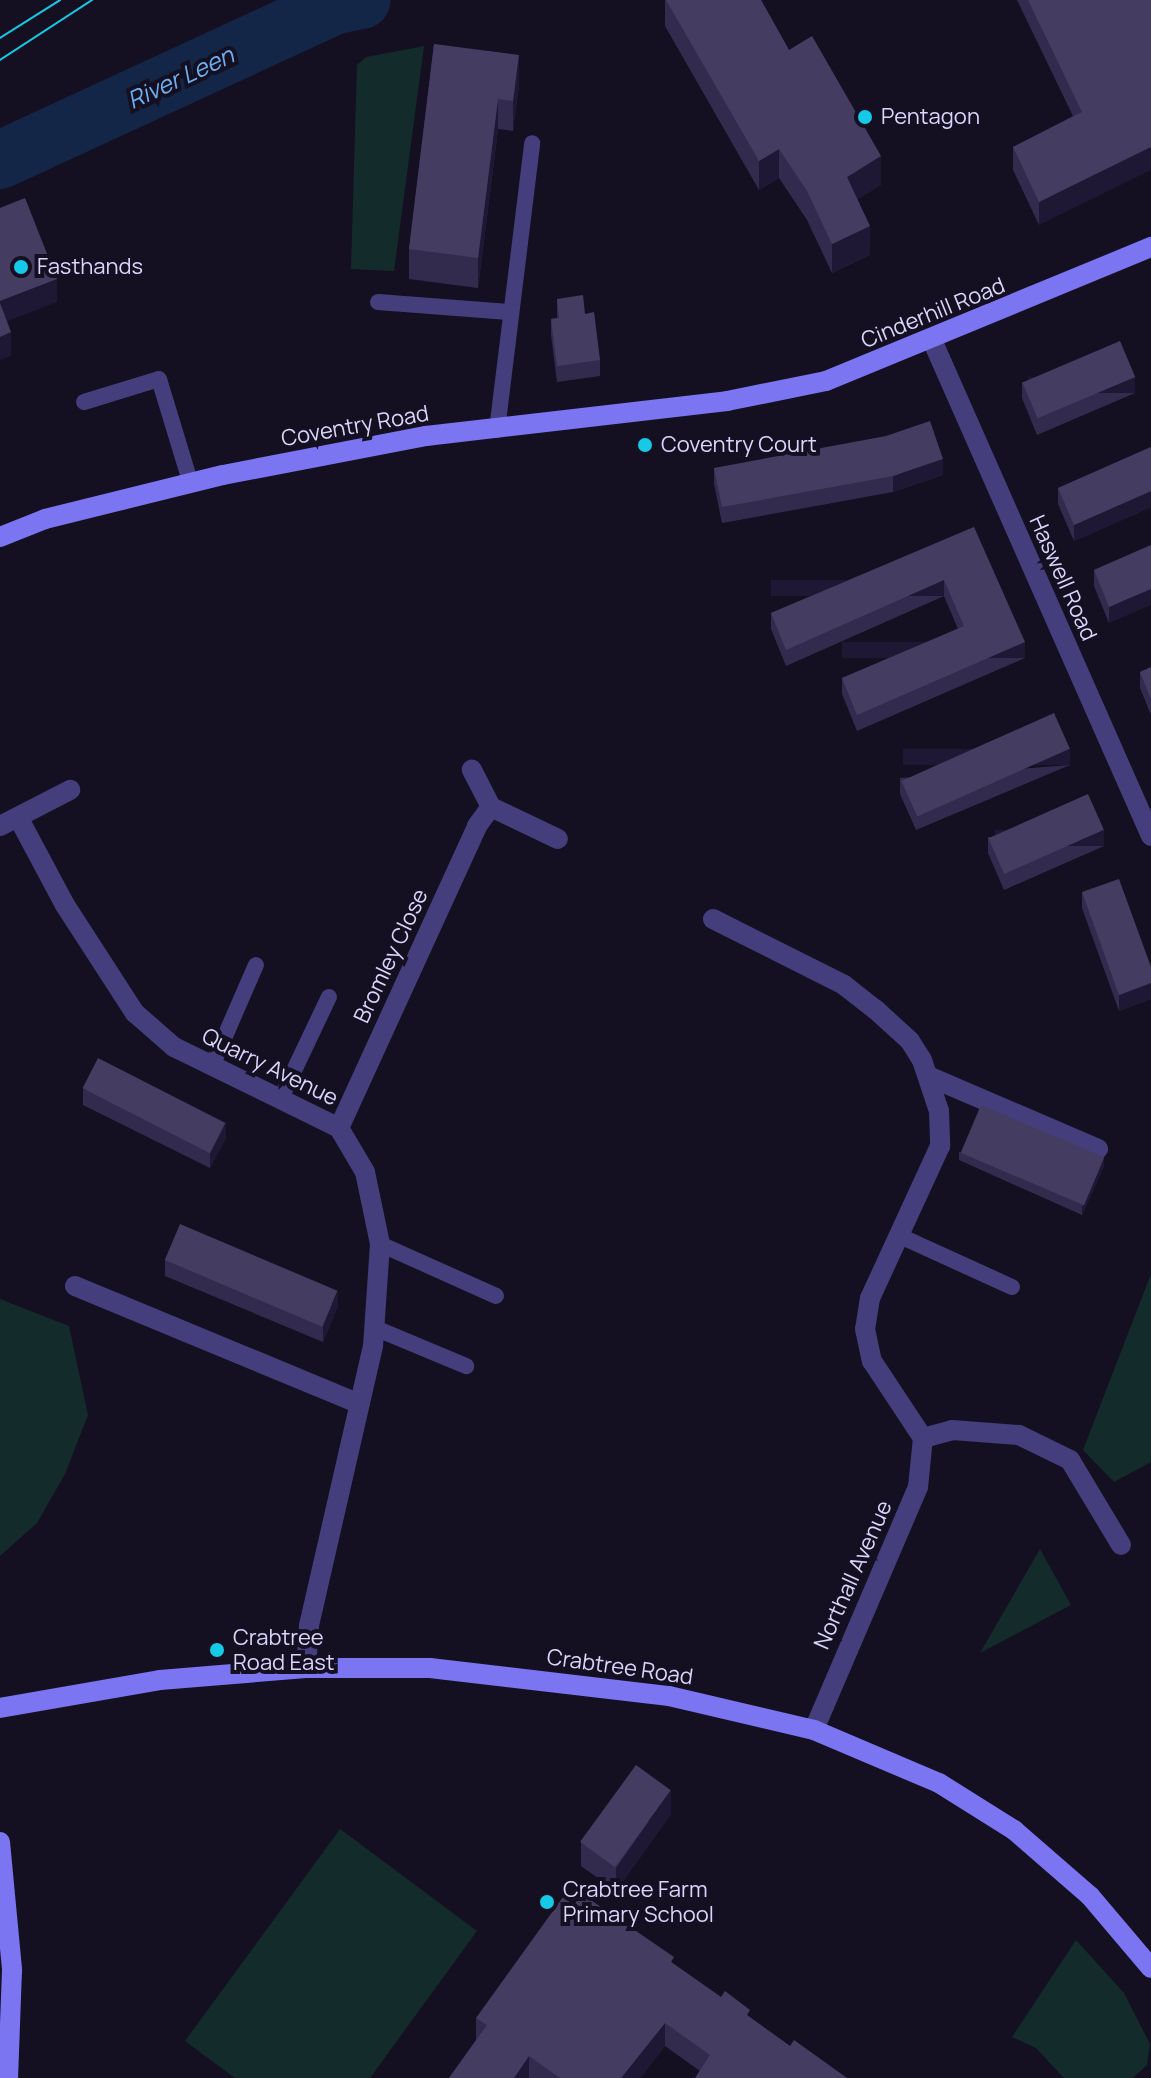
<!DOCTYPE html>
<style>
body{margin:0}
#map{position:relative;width:1151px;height:2078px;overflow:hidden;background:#141022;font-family:Manrope,sans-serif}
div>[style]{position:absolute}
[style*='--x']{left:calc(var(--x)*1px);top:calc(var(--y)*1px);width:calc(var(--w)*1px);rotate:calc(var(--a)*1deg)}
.green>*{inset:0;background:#142b2b}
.river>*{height:58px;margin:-29px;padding:0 29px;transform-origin:29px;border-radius:29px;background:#142647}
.lane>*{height:16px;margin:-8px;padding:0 8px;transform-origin:8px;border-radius:8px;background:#443f7c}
.street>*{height:20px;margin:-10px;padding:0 10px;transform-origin:10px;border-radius:10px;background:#443f7c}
.secondary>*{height:20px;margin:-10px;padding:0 10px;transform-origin:10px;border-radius:10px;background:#7c75f2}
.tram>*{height:2px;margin:-1px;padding:0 1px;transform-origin:1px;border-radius:1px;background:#16c9e6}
.wall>*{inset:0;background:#332b4e}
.shaded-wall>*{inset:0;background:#1f1835;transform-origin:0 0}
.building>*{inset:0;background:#453d61;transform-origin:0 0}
.dots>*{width:22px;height:22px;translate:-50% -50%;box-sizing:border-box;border:4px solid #141022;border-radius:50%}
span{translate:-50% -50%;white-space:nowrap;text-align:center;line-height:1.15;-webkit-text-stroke:8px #141022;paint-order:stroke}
.poi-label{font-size:22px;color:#dad5fb}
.left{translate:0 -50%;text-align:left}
.street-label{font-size:22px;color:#dad5fb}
.water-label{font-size:24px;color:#6daff1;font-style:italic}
</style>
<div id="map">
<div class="green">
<div style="clip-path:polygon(424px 46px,394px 271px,351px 269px,357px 65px,366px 57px)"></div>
<div style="clip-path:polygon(1151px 1274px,1151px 1462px,1114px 1482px,1083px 1450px)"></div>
<div style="clip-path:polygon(0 1299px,69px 1326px,88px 1415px,65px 1474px,37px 1523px,0 1556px)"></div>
<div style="clip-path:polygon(1040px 1549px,1071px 1605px,980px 1653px)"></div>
<div style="clip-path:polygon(340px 1829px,477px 1931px,370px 2078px,235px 2078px,185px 2041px)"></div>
<div style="clip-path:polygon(1076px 1940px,1124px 1993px,1150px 2044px,1147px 2065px,1133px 2078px,1064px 2078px,1036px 2048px,1012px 2037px)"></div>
</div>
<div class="river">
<div style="--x:0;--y:160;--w:370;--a:-24.8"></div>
<div style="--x:336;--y:5;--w:26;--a:-11"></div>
</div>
<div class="lane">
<div style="--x:378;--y:302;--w:131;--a:4.4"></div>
<div style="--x:84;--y:402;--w:78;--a:-17"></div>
<div style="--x:159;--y:379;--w:110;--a:73.1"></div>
<div style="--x:497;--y:430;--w:289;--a:-83"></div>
<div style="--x:212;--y:1066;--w:110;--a:-66.5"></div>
<div style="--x:280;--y:1100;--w:114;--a:-64.6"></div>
<div style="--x:900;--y:1236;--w:123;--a:24.5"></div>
<div style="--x:380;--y:1244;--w:127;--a:24.1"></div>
<div style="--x:375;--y:1328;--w:99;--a:22.7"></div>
</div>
<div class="street">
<div style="--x:932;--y:340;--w:542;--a:66.18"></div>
<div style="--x:491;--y:807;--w:74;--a:25.5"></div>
<div style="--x:18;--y:817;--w:100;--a:61.9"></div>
<div style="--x:65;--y:905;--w:129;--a:57.1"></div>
<div style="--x:135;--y:1013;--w:52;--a:41.1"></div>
<div style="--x:174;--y:1047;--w:184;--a:26.1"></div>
<div style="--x:339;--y:1128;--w:51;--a:59.4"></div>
<div style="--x:365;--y:1172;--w:74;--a:78.2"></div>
<div style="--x:380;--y:1244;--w:102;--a:93.9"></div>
<div style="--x:373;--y:1346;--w:287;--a:102.9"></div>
<div style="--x:309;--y:1626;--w:42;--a:94.1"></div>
<div style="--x:0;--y:826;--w:79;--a:-27.2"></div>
<div style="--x:713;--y:919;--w:147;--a:26.7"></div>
<div style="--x:844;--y:985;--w:39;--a:38"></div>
<div style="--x:875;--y:1009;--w:47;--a:42.4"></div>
<div style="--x:910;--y:1041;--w:22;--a:58"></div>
<div style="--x:922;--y:1060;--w:54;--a:71.6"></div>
<div style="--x:939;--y:1111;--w:35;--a:88"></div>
<div style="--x:940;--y:1146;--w:167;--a:114.7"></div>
<div style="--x:870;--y:1298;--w:31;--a:99"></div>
<div style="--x:865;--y:1329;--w:33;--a:78"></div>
<div style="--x:872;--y:1361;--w:92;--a:56.5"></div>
<div style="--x:923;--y:1438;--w:49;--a:95.8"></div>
<div style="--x:918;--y:1487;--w:264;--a:113.2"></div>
<div style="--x:928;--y:1076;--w:185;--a:23.2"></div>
<div style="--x:339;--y:1128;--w:332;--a:-65.4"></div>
<div style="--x:477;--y:826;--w:24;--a:-54"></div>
<div style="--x:491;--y:807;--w:42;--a:-117.2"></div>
<div style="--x:75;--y:1286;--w:308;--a:22.5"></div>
<div style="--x:923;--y:1438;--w:30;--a:-15"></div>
<div style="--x:952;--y:1430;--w:67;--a:4.3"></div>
<div style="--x:1019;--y:1435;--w:57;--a:26.1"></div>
<div style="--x:1070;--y:1460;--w:99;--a:59"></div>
</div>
<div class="secondary">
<div style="--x:0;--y:537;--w:48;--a:-21.8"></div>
<div style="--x:45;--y:519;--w:183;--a:-13.9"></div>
<div style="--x:223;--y:475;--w:207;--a:-10.9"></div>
<div style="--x:426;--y:436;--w:303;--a:-6.6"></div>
<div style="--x:727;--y:401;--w:101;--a:-11.4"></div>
<div style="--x:826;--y:381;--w:352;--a:-22.4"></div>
<div style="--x:0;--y:1708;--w:162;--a:-9.9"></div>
<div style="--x:160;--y:1680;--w:146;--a:-4.7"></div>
<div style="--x:306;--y:1668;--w:124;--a:0"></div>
<div style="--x:430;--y:1668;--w:241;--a:6.7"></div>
<div style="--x:669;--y:1696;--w:149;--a:13.2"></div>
<div style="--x:814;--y:1730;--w:136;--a:23"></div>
<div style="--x:939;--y:1783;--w:89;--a:32.1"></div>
<div style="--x:1014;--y:1830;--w:101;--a:41"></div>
<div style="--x:1090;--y:1896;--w:94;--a:49.7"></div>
<div style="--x:0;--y:1842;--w:129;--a:84.6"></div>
<div style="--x:12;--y:1970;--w:108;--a:92.1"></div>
</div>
<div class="tram">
<div style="--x:0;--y:38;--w:71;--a:-32.3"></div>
<div style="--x:0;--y:60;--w:110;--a:-33.1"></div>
</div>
<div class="wall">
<div style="clip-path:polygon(665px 0,761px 0,789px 50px,881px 185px,857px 199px,870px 255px,832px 273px,807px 220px,779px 178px,759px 190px,665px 26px)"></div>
<div style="clip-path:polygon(1017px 0,1151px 0,1039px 225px,1013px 170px,1013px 147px,1073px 116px)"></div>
<div style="clip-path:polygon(434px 44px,519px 85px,513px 131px,498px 129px,478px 288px,409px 279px,409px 249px)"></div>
<div style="clip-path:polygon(557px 299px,585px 314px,600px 360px,600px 376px,557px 382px,551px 335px,551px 319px,557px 318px)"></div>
<div style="clip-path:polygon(1022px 382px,1135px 393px,1037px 435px,1022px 398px)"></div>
<div style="clip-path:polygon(1151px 447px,1151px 507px,1074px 541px,1058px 504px,1058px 488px)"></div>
<div style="clip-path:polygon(714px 468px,943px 475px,893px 492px,722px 523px,714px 484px)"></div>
<div style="clip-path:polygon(974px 527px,1025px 658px,857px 731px,842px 694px,842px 678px,958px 629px,944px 596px,786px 666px,771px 629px,771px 613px)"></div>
<div style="clip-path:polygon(1151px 545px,1109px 623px,1094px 586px,1094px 570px)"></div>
<div style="clip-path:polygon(1151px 667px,1151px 715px,1140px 688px,1140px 672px)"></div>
<div style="clip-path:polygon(1070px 765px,916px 830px,900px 794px,900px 778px)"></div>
<div style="clip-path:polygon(988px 837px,1104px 846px,1004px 890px,988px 853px)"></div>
<div style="clip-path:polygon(1082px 892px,1151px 967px,1151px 999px,1119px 1011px,1082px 908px)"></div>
<div style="clip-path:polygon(83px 1089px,226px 1138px,210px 1168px,83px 1105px)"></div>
<div style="clip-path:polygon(959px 1152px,1104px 1166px,1082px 1215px,959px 1160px)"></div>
<div style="clip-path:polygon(165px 1260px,338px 1306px,323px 1342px,165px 1276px)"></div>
<div style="clip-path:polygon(671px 1814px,616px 1891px,581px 1866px,581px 1843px)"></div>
<div style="clip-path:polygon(574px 1905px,674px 1964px,790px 2046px,847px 2078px,700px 2071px,665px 2046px,640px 2078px,449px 2078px,476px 2040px,476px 2018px)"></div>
</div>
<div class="shaded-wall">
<div style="clip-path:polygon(519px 55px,519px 85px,513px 131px,513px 101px)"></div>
<div style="clip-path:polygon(498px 99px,498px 129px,478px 288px,478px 258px)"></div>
<div style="clip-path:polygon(1151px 147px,1151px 170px,1039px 225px,1039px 202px)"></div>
<div style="clip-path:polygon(779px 149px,779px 178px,759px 190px,759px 161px)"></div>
<div style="clip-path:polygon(881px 156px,881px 185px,847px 206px,847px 177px)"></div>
<div style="clip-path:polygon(870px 226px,870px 255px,832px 273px,832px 244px)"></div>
<div style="clip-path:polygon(57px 279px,57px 302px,0 324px,0 301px)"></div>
<div style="clip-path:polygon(11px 332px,11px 356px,0 360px,0 337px)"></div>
<div style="left:1135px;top:377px;width:16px;height:107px;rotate:90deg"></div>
<div style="clip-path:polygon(943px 459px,943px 475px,893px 492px,893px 476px)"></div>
<div style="clip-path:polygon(1151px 491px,1151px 507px,1074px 541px,1074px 525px)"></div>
<div style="left:944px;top:580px;width:16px;height:173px;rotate:90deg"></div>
<div style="clip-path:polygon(1151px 589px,1151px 605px,1109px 623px,1109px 607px)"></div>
<div style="left:1025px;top:642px;width:16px;height:183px;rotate:90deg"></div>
<div style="left:1070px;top:749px;width:16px;height:167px;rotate:90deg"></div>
<div style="left:1104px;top:830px;width:16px;height:109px;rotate:90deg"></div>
<div style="clip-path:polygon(1151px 983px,1151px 999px,1119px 1011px,1119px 995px)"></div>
<div style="clip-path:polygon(226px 1122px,226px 1138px,210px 1168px,210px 1152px)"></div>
<div style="clip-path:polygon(1104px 1158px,1104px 1166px,1082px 1215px,1082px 1207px)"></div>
<div style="clip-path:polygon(338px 1290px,338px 1306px,323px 1342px,323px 1326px)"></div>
<div style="clip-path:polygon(671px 1790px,671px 1814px,616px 1891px,616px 1868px)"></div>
<div style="clip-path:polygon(665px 2023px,665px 2046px,640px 2078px,621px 2078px)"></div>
<div style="clip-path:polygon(529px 2056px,529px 2078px,514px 2078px)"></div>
</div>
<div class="building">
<div style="clip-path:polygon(666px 0,761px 0,789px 50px,812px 36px,881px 156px,847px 177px,870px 226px,832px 244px,807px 191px,779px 149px,759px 161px)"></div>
<div style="clip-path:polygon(1028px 0,1151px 0,1151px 147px,1039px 202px,1013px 147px,1082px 112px)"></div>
<div style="clip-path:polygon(434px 44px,519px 55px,513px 101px,498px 99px,478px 258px,409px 249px)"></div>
<div style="clip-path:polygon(25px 198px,57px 279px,0 301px,0 208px)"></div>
<div style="clip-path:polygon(583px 295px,585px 314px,594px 312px,600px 360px,557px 366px,551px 319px,559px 318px,557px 299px)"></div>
<div style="clip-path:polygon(0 303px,11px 332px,0 337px)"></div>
<div style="left:1120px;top:341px;width:39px;height:106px;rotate:67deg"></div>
<div style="clip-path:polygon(930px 421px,943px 459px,893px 476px,722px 507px,714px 468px,886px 436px)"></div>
<div style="clip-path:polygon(1151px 447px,1151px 491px,1074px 525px,1058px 488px)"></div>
<div style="clip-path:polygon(974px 527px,1025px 642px,857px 715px,842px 678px,964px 626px,944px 580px,786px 650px,771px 613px)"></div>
<div style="clip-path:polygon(1151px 545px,1151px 589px,1109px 607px,1094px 570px)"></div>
<div style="clip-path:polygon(1151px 667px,1151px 699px,1140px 672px)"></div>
<div style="left:1054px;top:713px;width:39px;height:167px;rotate:66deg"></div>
<div style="left:1088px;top:794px;width:39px;height:109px;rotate:66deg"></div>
<div style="clip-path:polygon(1119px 879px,1151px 967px,1151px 983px,1119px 995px,1082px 892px)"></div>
<div style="left:98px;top:1058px;width:143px;height:34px;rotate:27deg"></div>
<div style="left:981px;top:1105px;width:134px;height:52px;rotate:23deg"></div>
<div style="left:180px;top:1224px;width:171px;height:39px;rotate:23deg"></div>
<div style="left:636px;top:1765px;width:43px;height:95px;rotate:36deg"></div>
<div style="clip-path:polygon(582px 1894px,674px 1957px,671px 1962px,721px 1997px,725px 1991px,750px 2010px,747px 2015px,790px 2046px,794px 2040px,847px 2078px,695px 2078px,710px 2055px,665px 2023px,621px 2078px,560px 2078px,529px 2056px,514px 2078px,449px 2078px,487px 2025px,476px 2018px,563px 1897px,574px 1905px)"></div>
</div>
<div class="dots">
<div style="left:865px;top:117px;background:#16c9e6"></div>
<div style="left:21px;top:267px;background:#16c9e6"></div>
<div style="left:645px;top:445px;background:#16c9e6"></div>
<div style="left:217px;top:1650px;background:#16c9e6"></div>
<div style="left:547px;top:1902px;background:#16c9e6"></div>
</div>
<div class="poi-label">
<span class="left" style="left:881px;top:117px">Pentagon</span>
<span class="left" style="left:37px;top:267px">Fasthands</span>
<span class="left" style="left:661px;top:445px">Coventry Court</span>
<span class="left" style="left:233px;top:1650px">Crabtree<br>Road East</span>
<span class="left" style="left:563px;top:1902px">Crabtree Farm<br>Primary School</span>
</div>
<div class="street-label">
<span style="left:933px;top:313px;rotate:-22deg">Cinderhill Road</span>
<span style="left:355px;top:426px;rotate:-10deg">Coventry Road</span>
<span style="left:1063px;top:578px;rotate:66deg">Haswell Road</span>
<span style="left:391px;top:956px;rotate:-65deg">Bromley Close</span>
<span style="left:270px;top:1067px;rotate:26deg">Quarry Avenue</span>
<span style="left:853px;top:1575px;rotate:-66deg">Northall Avenue</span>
<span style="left:620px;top:1667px;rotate:8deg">Crabtree Road</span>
</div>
<div class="water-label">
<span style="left:180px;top:77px;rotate:-25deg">River Leen</span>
</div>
</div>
